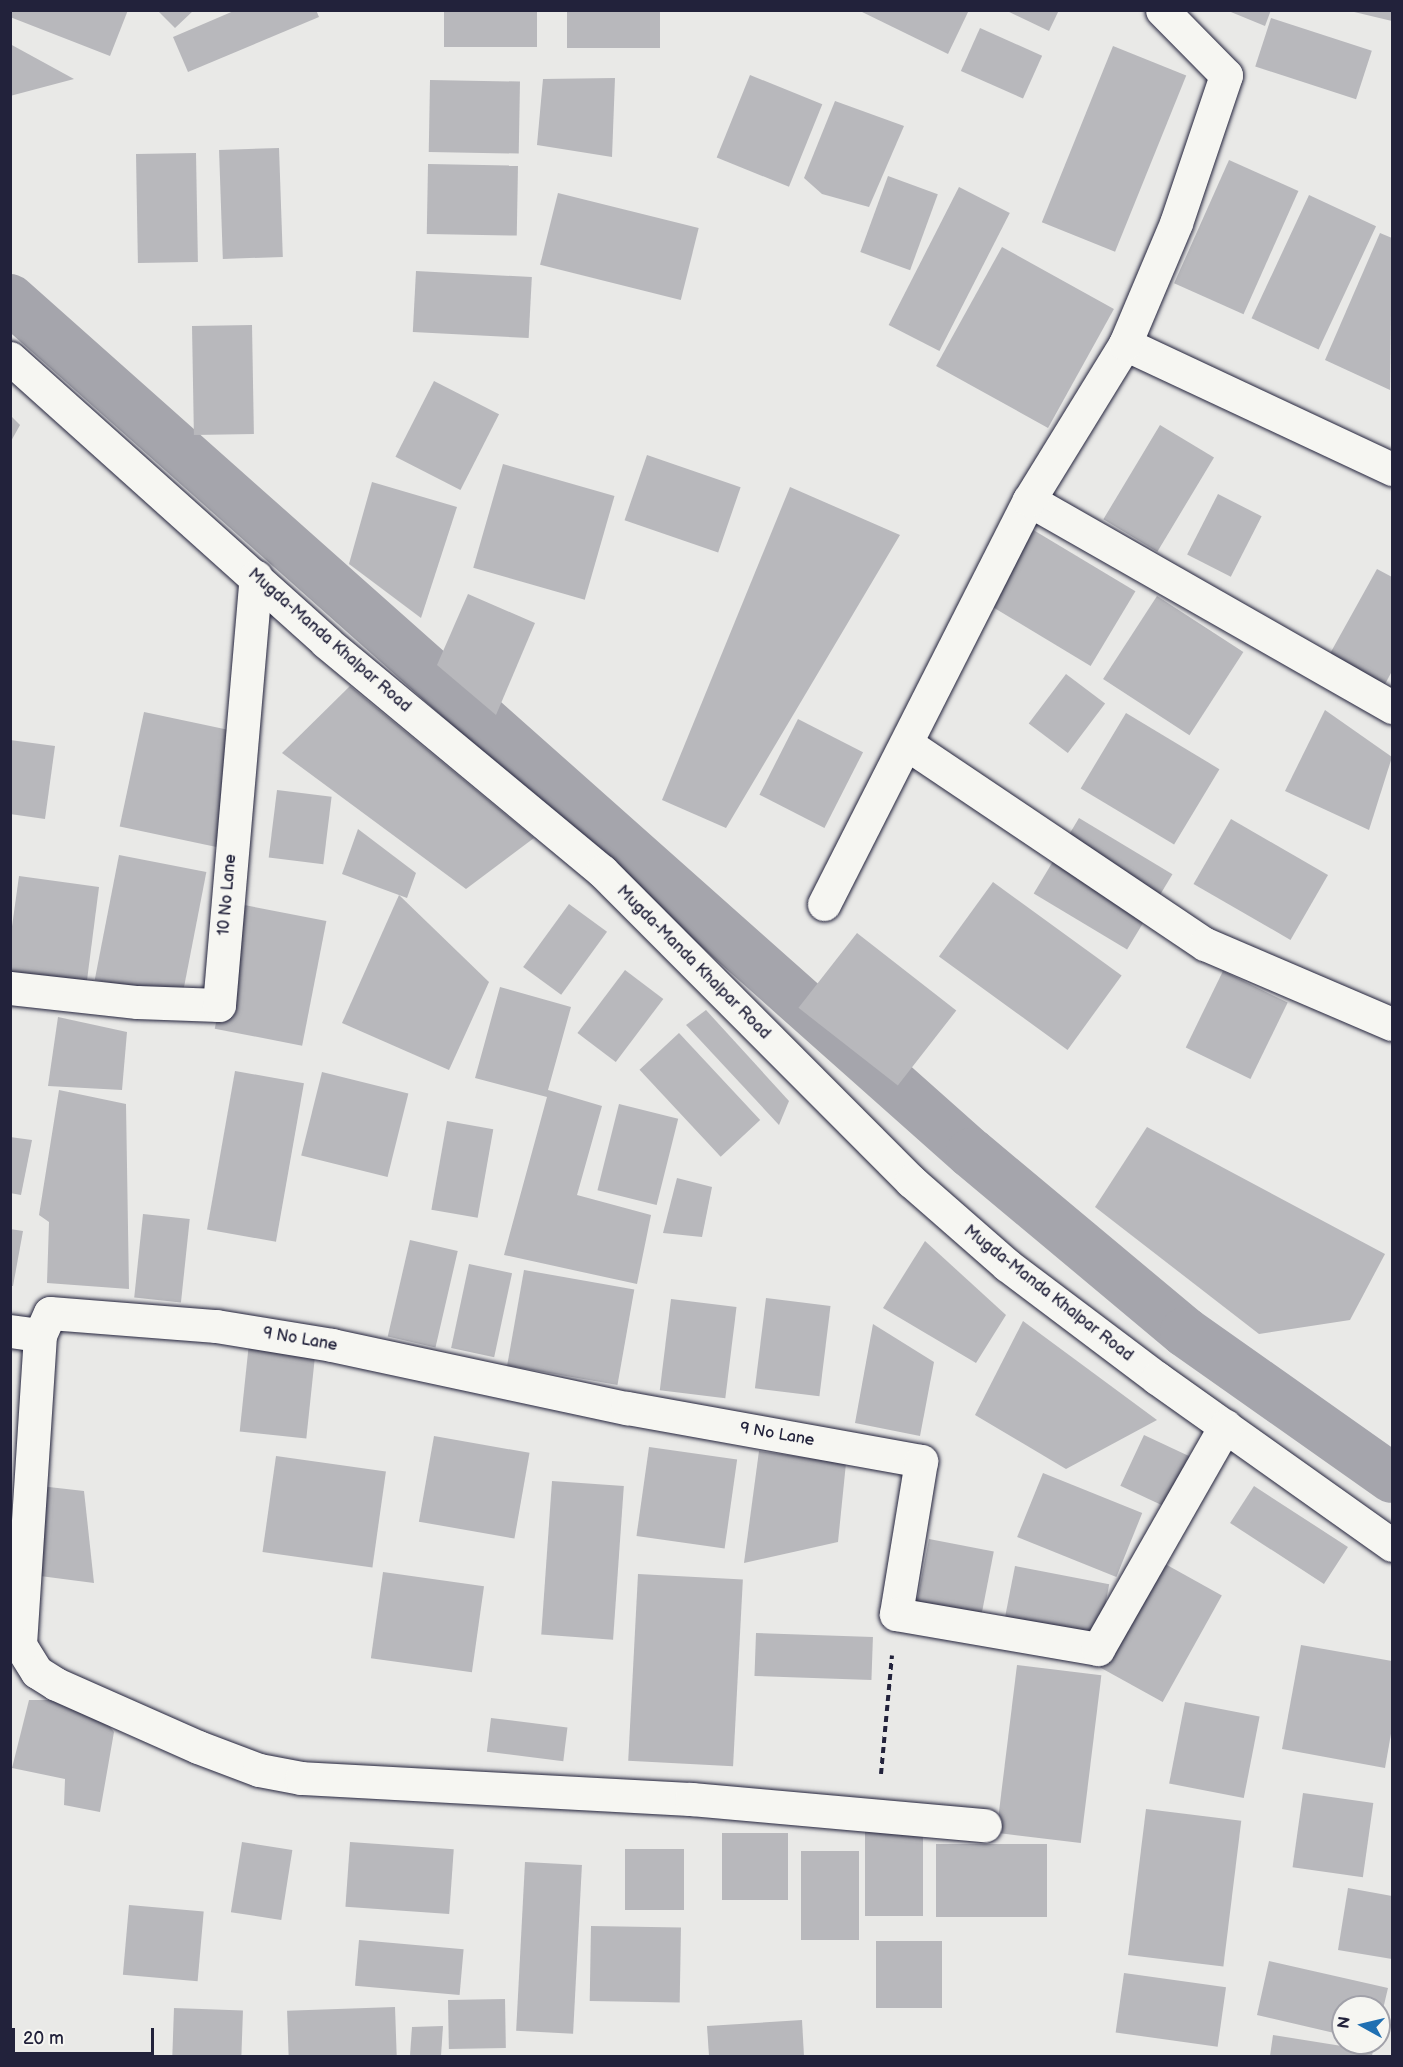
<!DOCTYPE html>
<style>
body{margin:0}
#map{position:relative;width:1403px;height:2067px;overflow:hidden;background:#e9e9e7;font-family:"Balsamiq Sans",sans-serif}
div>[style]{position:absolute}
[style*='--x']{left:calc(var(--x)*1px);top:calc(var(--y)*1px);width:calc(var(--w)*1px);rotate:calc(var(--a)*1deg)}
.canal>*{height:50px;margin:-25px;padding:0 25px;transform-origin:25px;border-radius:25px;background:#a5a5ac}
.building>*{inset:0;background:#b8b8bc;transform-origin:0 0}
.path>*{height:4px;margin-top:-2px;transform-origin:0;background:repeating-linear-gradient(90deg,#22223b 0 6px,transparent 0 10.5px)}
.roads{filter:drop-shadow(0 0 2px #22223b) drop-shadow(0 0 2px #22223b)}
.minor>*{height:33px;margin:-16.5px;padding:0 16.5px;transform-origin:16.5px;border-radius:16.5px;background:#f6f6f2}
span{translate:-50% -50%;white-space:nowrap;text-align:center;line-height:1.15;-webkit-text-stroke:5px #f6f6f2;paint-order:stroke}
.street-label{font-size:16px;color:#22223b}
.frame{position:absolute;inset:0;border:12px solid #22223b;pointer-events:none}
.north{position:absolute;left:1331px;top:1995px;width:60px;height:60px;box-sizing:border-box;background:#f6f6f2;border:2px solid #a1a1a9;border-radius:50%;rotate:278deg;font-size:16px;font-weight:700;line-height:24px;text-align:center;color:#22223b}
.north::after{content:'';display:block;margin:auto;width:21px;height:27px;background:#1f6fb2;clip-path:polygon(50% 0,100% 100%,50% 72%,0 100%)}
.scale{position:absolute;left:12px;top:2028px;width:142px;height:27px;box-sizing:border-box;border:3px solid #22223b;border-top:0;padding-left:8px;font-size:18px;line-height:21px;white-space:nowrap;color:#22223b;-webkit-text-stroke:4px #f6f6f2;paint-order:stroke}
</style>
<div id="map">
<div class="canal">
<div style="--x:10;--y:299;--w:1286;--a:41.63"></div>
<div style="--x:971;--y:1153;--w:279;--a:39.9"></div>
<div style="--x:1185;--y:1332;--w:253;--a:35.2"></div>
</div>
<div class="building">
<div style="clip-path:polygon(10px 10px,128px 10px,110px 56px,10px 17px)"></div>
<div style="clip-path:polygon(157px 10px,194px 10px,175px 28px)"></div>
<div style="clip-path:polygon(236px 10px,316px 10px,319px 17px,188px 72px,173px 37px)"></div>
<div style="left:444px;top:10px;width:93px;height:37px"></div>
<div style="left:567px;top:10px;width:93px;height:38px"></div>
<div style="clip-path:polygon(858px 10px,969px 10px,948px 54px)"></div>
<div style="clip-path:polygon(1005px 10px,1059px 10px,1049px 31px)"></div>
<div style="clip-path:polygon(1226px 10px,1271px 10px,1265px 26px)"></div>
<div style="clip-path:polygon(1350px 10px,1392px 10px,1392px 21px,1350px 11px)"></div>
<div style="left:1271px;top:18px;width:106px;height:51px;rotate:18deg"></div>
<div style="left:980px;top:28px;width:68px;height:47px;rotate:24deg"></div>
<div style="clip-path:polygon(10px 44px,74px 79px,10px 96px)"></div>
<div style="left:1113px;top:46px;width:79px;height:190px;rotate:22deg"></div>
<div style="left:750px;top:75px;width:78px;height:89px;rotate:22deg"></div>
<div style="clip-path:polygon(615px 78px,612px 157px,537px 145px,543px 79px)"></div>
<div style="left:430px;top:80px;width:90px;height:72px;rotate:1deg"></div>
<div style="clip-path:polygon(835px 101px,904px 126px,869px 207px,822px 194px,804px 178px)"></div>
<div style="left:279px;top:148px;width:109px;height:60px;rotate:88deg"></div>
<div style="left:196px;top:153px;width:109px;height:60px;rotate:89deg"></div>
<div style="left:1229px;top:160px;width:76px;height:135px;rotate:24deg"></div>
<div style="left:428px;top:164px;width:90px;height:70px;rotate:1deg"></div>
<div style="left:888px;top:176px;width:53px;height:81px;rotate:20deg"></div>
<div style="left:959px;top:187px;width:57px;height:155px;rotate:27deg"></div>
<div style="left:558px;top:193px;width:145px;height:74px;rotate:14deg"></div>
<div style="left:1309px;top:195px;width:74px;height:136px;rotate:25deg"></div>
<div style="clip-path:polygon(1380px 233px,1392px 238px,1390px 390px,1325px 360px)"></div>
<div style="left:1002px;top:247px;width:128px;height:136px;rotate:29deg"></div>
<div style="left:416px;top:271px;width:116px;height:61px;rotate:3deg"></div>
<div style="left:252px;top:325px;width:109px;height:60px;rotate:89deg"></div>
<div style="left:434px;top:381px;width:73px;height:85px;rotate:27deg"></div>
<div style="clip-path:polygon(10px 415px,20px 425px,10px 443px)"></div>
<div style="left:1160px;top:425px;width:63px;height:110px;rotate:31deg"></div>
<div style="left:647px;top:455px;width:99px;height:69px;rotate:19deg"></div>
<div style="left:503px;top:464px;width:116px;height:108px;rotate:16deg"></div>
<div style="clip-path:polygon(372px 482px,457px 507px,421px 618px,349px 564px)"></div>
<div style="clip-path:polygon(790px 487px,900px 535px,726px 828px,662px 800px)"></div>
<div style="left:1218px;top:494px;width:49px;height:68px;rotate:27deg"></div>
<div style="left:1030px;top:528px;width:123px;height:87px;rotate:31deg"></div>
<div style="clip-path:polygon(1377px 569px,1392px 577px,1392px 671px,1383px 688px,1327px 659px)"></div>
<div style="clip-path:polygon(468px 594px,535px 623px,496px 715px,437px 665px)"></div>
<div style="left:1157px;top:596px;width:103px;height:99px;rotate:33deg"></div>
<div style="left:1066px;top:674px;width:49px;height:62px;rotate:37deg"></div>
<div style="clip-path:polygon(350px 686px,534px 838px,466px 889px,282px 753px)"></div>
<div style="clip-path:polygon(1325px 710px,1392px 757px,1369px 830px,1285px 791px)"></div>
<div style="left:144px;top:712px;width:105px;height:117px;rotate:12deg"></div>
<div style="left:1126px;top:713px;width:109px;height:88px;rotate:31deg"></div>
<div style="left:798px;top:719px;width:73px;height:85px;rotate:27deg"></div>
<div style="clip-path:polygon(10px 740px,55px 746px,45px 819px,10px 814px)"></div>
<div style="left:277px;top:790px;width:55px;height:68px;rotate:7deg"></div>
<div style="left:1079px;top:818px;width:109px;height:88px;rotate:31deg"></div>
<div style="left:1231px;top:819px;width:112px;height:75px;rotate:30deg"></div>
<div style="clip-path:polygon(358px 829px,416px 873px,407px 898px,342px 874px)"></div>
<div style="left:119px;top:855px;width:89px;height:127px;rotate:11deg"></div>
<div style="clip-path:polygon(19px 876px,99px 887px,86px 988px,10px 978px,10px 941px)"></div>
<div style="left:993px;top:882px;width:159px;height:92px;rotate:36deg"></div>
<div style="clip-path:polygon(399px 895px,489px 982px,449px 1070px,342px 1023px)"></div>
<div style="left:239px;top:904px;width:89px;height:127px;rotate:11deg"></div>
<div style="left:569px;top:904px;width:47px;height:78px;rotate:36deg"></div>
<div style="left:857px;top:933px;width:126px;height:95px;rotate:38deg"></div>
<div style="left:625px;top:970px;width:48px;height:79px;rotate:37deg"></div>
<div style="left:1223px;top:971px;width:72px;height:85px;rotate:26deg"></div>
<div style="clip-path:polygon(500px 987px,571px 1007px,548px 1090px,602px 1106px,577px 1195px,651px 1215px,637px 1284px,504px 1255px,547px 1097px,475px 1078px)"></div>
<div style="clip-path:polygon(706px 1010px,789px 1101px,779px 1125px,686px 1025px)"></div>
<div style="clip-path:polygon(58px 1017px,127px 1032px,122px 1090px,48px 1086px)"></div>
<div style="left:679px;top:1033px;width:119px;height:54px;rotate:47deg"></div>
<div style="left:235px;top:1071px;width:70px;height:161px;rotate:10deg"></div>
<div style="left:322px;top:1072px;width:89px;height:86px;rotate:14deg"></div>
<div style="clip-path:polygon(59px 1090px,126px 1104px,129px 1289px,47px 1283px,49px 1222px,39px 1215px)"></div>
<div style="left:619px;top:1104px;width:61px;height:89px;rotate:14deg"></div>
<div style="left:447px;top:1121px;width:47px;height:90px;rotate:10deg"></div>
<div style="clip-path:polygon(1147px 1127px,1385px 1254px,1350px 1320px,1259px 1334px,1095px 1207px)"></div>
<div style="clip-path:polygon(10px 1137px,32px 1140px,21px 1195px,10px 1193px)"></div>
<div style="clip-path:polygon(677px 1178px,712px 1187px,702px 1237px,663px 1233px)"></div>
<div style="left:143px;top:1214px;width:47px;height:84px;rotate:6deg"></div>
<div style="clip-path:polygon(10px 1229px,23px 1231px,13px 1286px,10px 1286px)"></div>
<div style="left:410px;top:1240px;width:49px;height:99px;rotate:13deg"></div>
<div style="clip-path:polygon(925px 1241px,1006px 1315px,976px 1363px,883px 1308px)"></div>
<div style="left:469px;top:1264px;width:44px;height:86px;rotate:12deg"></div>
<div style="left:524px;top:1270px;width:112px;height:97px;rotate:10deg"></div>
<div style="left:766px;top:1298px;width:65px;height:91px;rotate:7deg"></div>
<div style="left:671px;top:1299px;width:66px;height:92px;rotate:7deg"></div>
<div style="clip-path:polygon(1023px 1321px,1157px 1420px,1066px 1469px,975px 1415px)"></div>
<div style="clip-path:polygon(873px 1324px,934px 1362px,920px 1436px,855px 1423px)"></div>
<div style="left:249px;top:1343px;width:67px;height:89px;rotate:6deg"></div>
<div style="left:1144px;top:1435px;width:56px;height:56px;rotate:25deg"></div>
<div style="left:434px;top:1436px;width:97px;height:87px;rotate:10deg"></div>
<div style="left:649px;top:1447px;width:89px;height:90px;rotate:8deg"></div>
<div style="clip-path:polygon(759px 1451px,846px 1463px,838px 1542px,744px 1563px)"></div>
<div style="left:276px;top:1456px;width:111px;height:97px;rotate:8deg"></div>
<div style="left:1043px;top:1473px;width:107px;height:69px;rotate:22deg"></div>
<div style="left:552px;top:1481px;width:72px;height:154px;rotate:4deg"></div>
<div style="clip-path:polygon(31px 1485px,84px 1491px,94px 1583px,40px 1576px)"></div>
<div style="left:1254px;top:1486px;width:112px;height:44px;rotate:33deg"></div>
<div style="left:929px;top:1539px;width:66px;height:67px;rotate:11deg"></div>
<div style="left:1158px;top:1560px;width:73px;height:122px;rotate:29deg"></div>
<div style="left:1015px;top:1566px;width:96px;height:57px;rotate:11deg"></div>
<div style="left:383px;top:1572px;width:102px;height:87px;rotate:8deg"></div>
<div style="left:638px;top:1574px;width:105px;height:187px;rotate:3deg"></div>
<div style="left:756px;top:1633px;width:117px;height:43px;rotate:2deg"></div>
<div style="clip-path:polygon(1301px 1645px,1392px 1661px,1392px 1728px,1385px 1768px,1282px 1749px)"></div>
<div style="left:1017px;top:1665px;width:85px;height:169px;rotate:7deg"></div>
<div style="clip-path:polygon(29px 1700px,63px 1700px,105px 1720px,114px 1732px,100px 1812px,64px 1805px,65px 1779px,12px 1768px)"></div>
<div style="left:1185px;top:1702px;width:76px;height:83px;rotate:11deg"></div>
<div style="left:491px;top:1718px;width:77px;height:34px;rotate:7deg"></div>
<div style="left:1303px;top:1793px;width:71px;height:75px;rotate:8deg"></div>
<div style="left:1146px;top:1809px;width:96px;height:147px;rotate:7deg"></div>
<div style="left:865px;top:1827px;width:58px;height:89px"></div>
<div style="left:722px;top:1833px;width:66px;height:67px"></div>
<div style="left:242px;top:1842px;width:51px;height:71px;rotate:9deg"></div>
<div style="left:350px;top:1842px;width:104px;height:65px;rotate:4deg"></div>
<div style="left:936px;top:1844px;width:111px;height:73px"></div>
<div style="left:625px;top:1849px;width:59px;height:61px"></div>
<div style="left:801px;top:1851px;width:58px;height:89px"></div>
<div style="left:525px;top:1862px;width:57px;height:169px;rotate:3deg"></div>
<div style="clip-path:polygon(1348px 1888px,1392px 1896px,1392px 1959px,1338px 1950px)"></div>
<div style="left:129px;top:1905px;width:75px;height:70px;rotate:5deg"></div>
<div style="left:591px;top:1926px;width:90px;height:75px;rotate:1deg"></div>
<div style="left:359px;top:1940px;width:105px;height:46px;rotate:5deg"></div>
<div style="left:876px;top:1941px;width:66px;height:67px"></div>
<div style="clip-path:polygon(1269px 1961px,1388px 1988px,1380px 2022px,1379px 2007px,1343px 2007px,1343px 2035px,1257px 2015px)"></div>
<div style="left:1124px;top:1973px;width:103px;height:60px;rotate:8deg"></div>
<div style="left:505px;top:1999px;width:49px;height:57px;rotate:89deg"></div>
<div style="left:395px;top:2007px;width:49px;height:108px;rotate:88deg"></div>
<div style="left:174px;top:2008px;width:69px;height:48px;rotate:2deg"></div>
<div style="clip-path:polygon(802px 2020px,804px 2056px,709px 2056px,707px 2026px)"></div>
<div style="clip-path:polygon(443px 2026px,441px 2056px,410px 2056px,412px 2027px)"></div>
<div style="clip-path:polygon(1273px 2035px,1373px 2051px,1372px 2056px,1270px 2056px)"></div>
</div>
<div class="path">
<div style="--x:881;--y:1774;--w:119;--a:-84.7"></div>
</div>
<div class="roads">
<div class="minor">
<div style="--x:1125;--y:344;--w:295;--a:25.1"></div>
<div style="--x:10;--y:358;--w:425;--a:41.9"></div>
<div style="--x:326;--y:642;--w:359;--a:39.7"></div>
<div style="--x:602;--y:871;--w:438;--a:45.1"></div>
<div style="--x:911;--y:1181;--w:128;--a:41.2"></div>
<div style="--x:1007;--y:1265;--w:188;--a:37"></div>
<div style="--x:1157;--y:1378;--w:288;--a:35.4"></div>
<div style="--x:1029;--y:500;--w:418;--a:29.7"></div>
<div style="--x:907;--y:744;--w:359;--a:33.9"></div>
<div style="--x:1205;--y:944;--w:203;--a:23.2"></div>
<div style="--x:824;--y:904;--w:453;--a:-63.1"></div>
<div style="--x:1029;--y:500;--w:183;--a:-58.4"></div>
<div style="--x:1125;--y:344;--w:131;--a:-67.1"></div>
<div style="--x:1176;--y:223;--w:156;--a:-71.3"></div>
<div style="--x:1226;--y:75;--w:91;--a:-134.6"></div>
<div style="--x:10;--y:988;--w:128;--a:6.3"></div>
<div style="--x:137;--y:1002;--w:82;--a:2.1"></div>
<div style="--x:219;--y:1005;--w:430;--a:-85.1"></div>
<div style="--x:10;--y:1331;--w:30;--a:8"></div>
<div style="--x:40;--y:1335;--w:311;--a:93.7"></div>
<div style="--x:20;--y:1645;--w:32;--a:58"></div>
<div style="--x:37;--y:1672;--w:22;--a:32"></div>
<div style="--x:56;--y:1684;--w:155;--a:23.9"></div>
<div style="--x:198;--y:1747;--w:65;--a:20.7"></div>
<div style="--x:259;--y:1770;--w:43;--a:10.8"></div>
<div style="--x:301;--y:1778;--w:391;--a:3.1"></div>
<div style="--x:691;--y:1799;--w:295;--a:5.1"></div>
<div style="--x:40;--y:1335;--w:24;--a:-66"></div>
<div style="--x:50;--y:1313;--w:167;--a:4.5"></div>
<div style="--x:216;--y:1326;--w:118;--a:9.3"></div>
<div style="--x:332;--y:1345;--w:302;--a:12.1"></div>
<div style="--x:627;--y:1408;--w:299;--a:10.2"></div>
<div style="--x:921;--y:1461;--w:155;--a:99.3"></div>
<div style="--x:896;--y:1614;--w:205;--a:9.8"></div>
<div style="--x:1098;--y:1649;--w:257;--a:-60.3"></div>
</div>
</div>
<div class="street-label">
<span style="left:329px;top:641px;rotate:41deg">Mugda-Manda Khalpar Road</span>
<span style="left:228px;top:895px;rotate:-85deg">10 No Lane</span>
<span style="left:693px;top:963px;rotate:45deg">Mugda-Manda Khalpar Road</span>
<span style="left:1048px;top:1294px;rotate:38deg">Mugda-Manda Khalpar Road</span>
<span style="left:300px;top:1340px;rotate:10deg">9 No Lane</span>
<span style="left:777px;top:1435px;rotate:10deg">9 No Lane</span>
</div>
<div class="frame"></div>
<div class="north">N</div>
<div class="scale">20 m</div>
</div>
